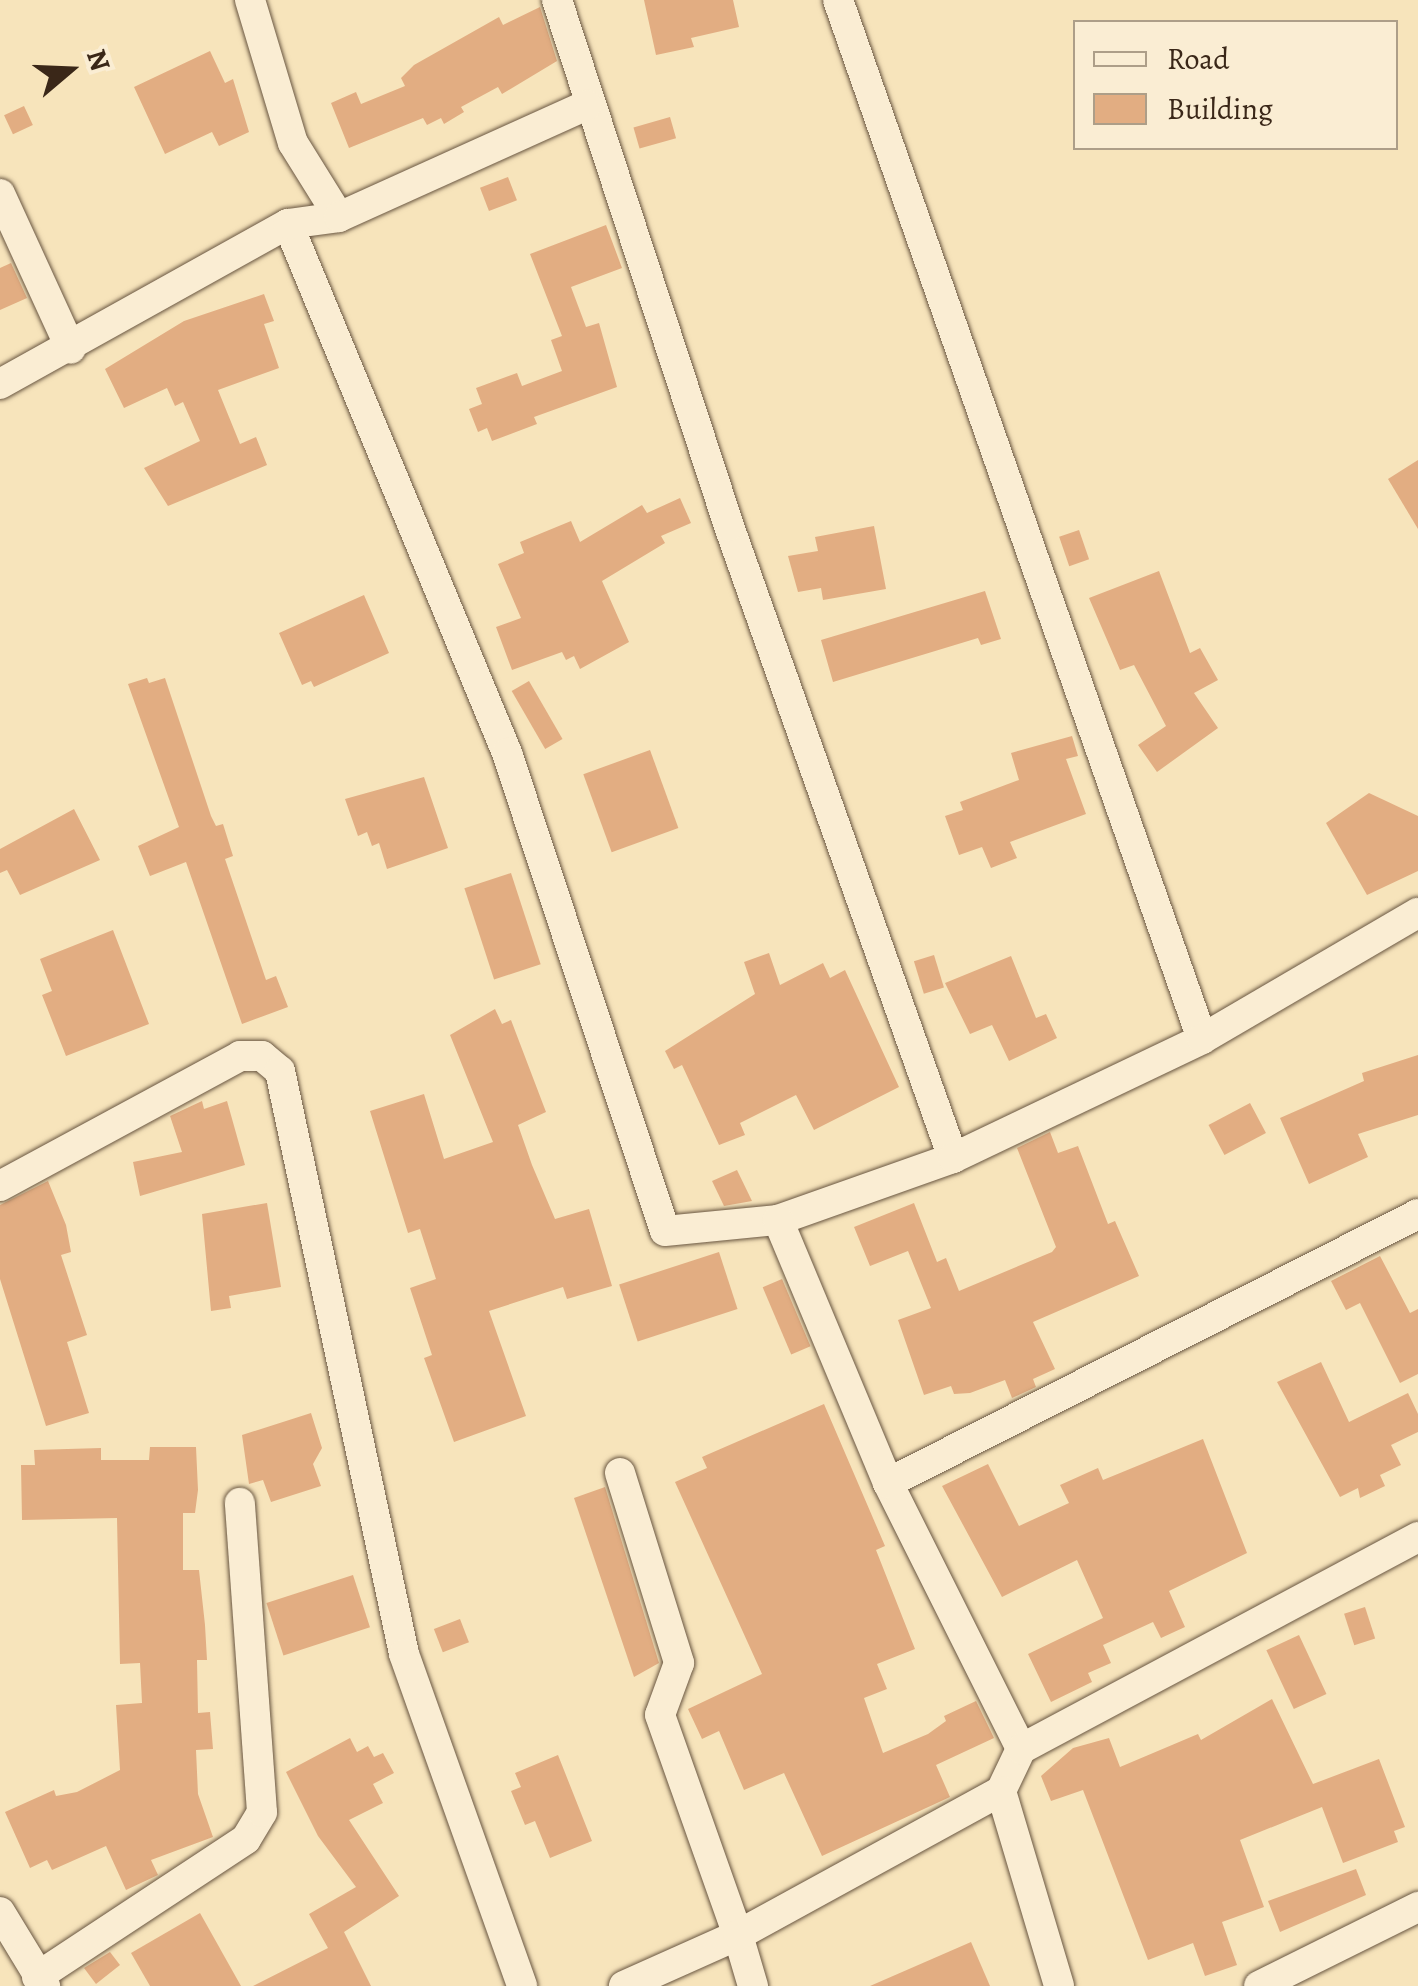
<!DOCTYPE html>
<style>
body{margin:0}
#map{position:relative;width:1418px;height:1986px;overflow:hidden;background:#f7e4bb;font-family:Alegreya,serif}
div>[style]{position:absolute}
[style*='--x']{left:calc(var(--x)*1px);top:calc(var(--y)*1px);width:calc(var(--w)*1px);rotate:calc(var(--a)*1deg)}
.building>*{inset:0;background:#e2ad82;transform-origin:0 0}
.roads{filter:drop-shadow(0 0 2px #695641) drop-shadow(0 0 2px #695641)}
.minor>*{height:30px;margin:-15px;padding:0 15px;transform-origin:15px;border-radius:15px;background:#faedd3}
span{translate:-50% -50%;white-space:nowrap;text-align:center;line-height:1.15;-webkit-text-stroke:9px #faedd3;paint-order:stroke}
.legend{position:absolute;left:1073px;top:20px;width:325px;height:130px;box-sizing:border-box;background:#faedd3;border:2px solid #ad9e88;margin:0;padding:12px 18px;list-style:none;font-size:30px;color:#3a2718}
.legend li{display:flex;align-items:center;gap:20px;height:50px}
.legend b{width:50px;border:2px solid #ad9e88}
.north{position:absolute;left:20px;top:20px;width:100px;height:100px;-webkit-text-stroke:8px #faedd3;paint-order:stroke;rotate:71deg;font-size:28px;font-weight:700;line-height:40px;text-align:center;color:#3a2718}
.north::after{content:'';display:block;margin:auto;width:35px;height:45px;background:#3a2718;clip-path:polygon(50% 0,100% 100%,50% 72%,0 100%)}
</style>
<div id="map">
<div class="building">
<div style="clip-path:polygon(644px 0,733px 0,739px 27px,691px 38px,694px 47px,656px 55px)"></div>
<div style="clip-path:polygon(540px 7px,557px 61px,502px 94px,498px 87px,461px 107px,464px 112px,444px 124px,441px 118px,427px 125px,423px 118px,349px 148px,331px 103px,356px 92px,361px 104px,405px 86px,401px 78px,414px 65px,499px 17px,503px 25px)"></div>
<div style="clip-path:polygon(210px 51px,225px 83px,233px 79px,249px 132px,219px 146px,212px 132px,165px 154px,134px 87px)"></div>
<div style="left:24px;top:106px;width:21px;height:22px;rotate:65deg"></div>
<div style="left:670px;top:117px;width:22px;height:38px;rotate:74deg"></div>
<div style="left:508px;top:177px;width:25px;height:30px;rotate:69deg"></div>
<div style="clip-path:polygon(606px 225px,622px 268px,571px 287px,586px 327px,599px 323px,617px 387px,534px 417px,537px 424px,492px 441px,487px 428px,478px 432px,469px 409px,482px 404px,476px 388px,517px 373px,522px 386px,562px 371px,551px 340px,562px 336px,530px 254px)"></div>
<div style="clip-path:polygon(11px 263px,27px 298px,0 310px,0 268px)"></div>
<div style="clip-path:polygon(264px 294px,274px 321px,264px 324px,279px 368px,218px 390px,240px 444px,256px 437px,267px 465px,168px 506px,144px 468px,200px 441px,183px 402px,175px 406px,167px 388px,124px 408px,105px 369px,184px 321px)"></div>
<div style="clip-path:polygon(1418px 460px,1418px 529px,1388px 479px)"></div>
<div style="clip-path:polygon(680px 498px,691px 523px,661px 536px,665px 543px,602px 581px,629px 642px,580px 669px,574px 656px,566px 660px,562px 652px,512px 670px,496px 627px,521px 618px,498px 564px,524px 553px,520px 542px,571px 521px,580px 542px,642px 505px,647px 513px)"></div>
<div style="clip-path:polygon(874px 526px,886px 589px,823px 600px,821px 588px,798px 592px,788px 556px,818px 551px,815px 537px)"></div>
<div style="left:1079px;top:530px;width:31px;height:21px;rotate:71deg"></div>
<div style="clip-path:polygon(1159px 571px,1190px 653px,1200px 648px,1218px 680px,1194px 693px,1218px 728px,1157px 772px,1138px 745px,1166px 726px,1134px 665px,1120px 670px,1089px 598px)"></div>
<div style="clip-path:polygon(985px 591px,1001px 639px,981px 645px,978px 638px,833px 682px,821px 640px)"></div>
<div style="clip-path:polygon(364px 595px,389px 653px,314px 687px,311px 681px,302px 685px,279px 633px)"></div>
<div style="clip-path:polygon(147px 678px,149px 683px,165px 678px,211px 816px,216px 826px,223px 824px,233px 856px,225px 859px,266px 980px,276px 976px,288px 1007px,242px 1024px,186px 862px,150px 876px,138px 846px,179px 827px,128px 684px)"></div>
<div style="left:529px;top:681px;width:67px;height:20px;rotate:60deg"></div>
<div style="clip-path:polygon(1072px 736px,1078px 756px,1066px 759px,1086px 814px,1010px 842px,1017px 858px,991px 868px,982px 847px,959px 855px,945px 816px,963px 810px,960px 802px,1019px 780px,1011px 753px)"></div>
<div style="left:650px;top:750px;width:83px;height:71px;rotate:70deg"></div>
<div style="clip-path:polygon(424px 777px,448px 848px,387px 869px,379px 843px,372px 846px,367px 832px,358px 836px,345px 799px)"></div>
<div style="clip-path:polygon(1369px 793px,1418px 816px,1418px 871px,1367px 895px,1326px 823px)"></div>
<div style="clip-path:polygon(74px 809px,100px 860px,20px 895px,7px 870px,0 873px,0 849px)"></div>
<div style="left:511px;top:873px;width:96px;height:49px;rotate:72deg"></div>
<div style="clip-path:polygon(113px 930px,149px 1024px,66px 1056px,42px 995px,52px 991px,40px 959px)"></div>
<div style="clip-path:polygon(769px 953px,780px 985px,823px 963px,830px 978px,845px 970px,899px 1087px,814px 1130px,796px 1095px,740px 1123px,745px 1135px,719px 1145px,682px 1065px,674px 1069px,665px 1051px,755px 994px,744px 962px)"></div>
<div style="left:934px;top:955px;width:34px;height:21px;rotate:73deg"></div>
<div style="clip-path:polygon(1011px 956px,1036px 1018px,1046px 1014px,1057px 1038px,1009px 1061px,992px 1025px,970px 1034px,945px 983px)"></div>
<div style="clip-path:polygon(495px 1009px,502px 1024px,511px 1020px,546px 1112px,518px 1125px,532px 1165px,555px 1219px,589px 1209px,612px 1286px,567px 1299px,563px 1287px,489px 1311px,526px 1416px,454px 1442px,424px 1358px,432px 1355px,410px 1288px,436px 1279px,420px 1229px,408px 1233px,370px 1111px,424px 1094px,444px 1159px,493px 1142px,450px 1035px)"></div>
<div style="clip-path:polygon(1418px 1055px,1418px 1115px,1358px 1134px,1368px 1157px,1309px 1184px,1280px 1118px,1364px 1081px,1362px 1073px)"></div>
<div style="clip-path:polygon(202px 1101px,204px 1109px,227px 1101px,245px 1165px,140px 1196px,133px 1162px,182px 1152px,170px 1116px)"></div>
<div style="left:1250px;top:1103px;width:34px;height:47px;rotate:62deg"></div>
<div style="clip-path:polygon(1050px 1132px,1058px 1153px,1078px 1146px,1108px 1224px,1115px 1221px,1139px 1276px,1033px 1322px,1055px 1369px,1033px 1379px,1036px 1387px,1012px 1398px,1005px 1380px,970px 1393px,954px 1394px,951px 1386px,924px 1395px,898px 1320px,931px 1308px,908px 1251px,870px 1266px,854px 1227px,914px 1203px,937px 1262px,946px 1258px,959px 1291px,1052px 1252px,1056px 1247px,1017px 1148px)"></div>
<div style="clip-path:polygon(737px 1170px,752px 1201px,724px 1206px,712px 1181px)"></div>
<div style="clip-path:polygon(48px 1181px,66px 1225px,71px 1252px,61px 1255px,87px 1335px,67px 1342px,89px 1413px,46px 1426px,0 1279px,0 1205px)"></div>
<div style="clip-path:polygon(267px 1203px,281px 1287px,229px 1296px,231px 1308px,211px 1311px,202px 1214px)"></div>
<div style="left:719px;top:1252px;width:60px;height:105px;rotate:72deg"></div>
<div style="clip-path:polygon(1380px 1256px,1410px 1313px,1418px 1309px,1418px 1374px,1400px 1383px,1360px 1303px,1346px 1310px,1331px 1281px)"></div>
<div style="left:782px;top:1279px;width:73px;height:21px;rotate:67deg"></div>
<div style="clip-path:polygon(1321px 1362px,1349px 1422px,1408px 1393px,1418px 1414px,1418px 1432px,1391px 1445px,1401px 1465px,1380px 1475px,1385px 1486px,1360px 1498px,1358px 1488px,1340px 1497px,1277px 1382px)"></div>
<div style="clip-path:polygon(824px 1404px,885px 1546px,876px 1550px,915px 1649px,877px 1664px,887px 1689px,864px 1698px,883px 1753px,928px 1734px,946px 1721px,944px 1716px,976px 1701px,994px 1738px,936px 1765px,950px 1797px,822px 1856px,784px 1773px,744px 1790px,719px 1731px,702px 1739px,688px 1709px,762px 1674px,675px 1482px,707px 1468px,702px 1457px)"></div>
<div style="clip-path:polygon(311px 1413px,322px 1448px,313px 1464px,321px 1486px,271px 1502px,263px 1480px,249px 1484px,242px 1435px)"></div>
<div style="clip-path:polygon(1203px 1439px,1247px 1553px,1169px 1591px,1185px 1627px,1161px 1638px,1153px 1622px,1103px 1645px,1111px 1663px,1088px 1673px,1092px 1682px,1051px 1702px,1028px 1654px,1103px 1618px,1077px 1560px,1002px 1597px,942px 1486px,988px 1464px,1019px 1526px,1069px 1503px,1060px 1485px,1098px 1468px,1103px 1480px)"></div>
<div style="clip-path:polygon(150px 1447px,196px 1447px,198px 1490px,195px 1513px,183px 1513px,183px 1570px,199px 1570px,205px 1625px,207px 1660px,197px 1660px,198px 1713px,210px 1712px,213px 1749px,196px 1750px,198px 1794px,213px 1837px,151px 1860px,158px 1875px,126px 1890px,106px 1846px,52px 1870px,47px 1860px,30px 1868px,5px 1812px,54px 1790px,56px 1796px,77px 1792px,120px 1770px,116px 1705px,142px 1703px,140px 1663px,120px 1664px,117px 1518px,22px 1520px,21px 1465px,35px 1465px,34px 1450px,101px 1448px,101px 1460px,149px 1460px)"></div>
<div style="clip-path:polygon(605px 1487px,659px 1663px,634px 1677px,574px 1498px)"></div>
<div style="left:353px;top:1575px;width:55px;height:91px;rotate:72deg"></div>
<div style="left:1365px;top:1607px;width:33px;height:22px;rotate:72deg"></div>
<div style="left:460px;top:1619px;width:25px;height:28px;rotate:69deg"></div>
<div style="left:1299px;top:1635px;width:65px;height:36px;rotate:65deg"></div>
<div style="clip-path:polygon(1272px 1699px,1313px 1784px,1379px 1759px,1405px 1827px,1394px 1831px,1398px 1842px,1343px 1863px,1322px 1807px,1240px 1840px,1264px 1907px,1222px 1922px,1237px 1965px,1205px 1976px,1193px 1943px,1148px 1960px,1083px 1790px,1051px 1801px,1041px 1776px,1073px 1748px,1109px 1738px,1120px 1767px,1198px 1734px,1201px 1740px)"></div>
<div style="clip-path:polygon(350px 1738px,357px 1752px,368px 1746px,374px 1757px,383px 1753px,394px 1773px,373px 1784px,383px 1803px,349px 1820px,399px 1896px,344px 1932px,371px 1986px,253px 1986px,328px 1948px,309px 1914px,356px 1887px,318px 1836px,286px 1772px)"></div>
<div style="clip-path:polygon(558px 1755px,592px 1841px,550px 1858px,535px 1821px,525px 1825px,511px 1791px,521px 1787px,515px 1773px)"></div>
<div style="clip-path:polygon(1356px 1869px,1366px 1895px,1280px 1932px,1268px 1901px)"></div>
<div style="clip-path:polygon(200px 1913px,241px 1986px,150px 1986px,131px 1953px)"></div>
<div style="clip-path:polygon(971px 1942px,990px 1986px,870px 1986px)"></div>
<div style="clip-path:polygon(110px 1952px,120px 1965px,96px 1984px,84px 1968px)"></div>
</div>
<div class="roads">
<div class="minor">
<div style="--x:250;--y:0;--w:149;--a:73.3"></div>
<div style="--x:293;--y:143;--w:87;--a:58.1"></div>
<div style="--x:838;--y:0;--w:1101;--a:70.69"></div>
<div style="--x:0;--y:194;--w:170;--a:65.4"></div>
<div style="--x:288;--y:224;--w:573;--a:67.51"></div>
<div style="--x:507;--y:753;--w:503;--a:71.71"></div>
<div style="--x:665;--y:1231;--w:114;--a:-5.6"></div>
<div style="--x:778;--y:1220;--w:186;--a:-19.5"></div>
<div style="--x:953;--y:1158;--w:671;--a:-109.52"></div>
<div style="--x:729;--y:526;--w:553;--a:-108.11"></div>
<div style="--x:0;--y:384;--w:329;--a:-29.1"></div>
<div style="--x:288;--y:224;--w:51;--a:-7.8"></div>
<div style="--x:339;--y:217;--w:272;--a:-24.3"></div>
<div style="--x:953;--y:1158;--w:276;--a:-25.5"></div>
<div style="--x:1202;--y:1039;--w:250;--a:-30.3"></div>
<div style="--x:0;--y:1186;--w:273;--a:-28.4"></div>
<div style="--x:240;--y:1056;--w:22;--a:0"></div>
<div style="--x:262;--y:1056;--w:23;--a:40"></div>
<div style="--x:280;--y:1071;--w:596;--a:77.99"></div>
<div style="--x:404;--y:1654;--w:352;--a:70.4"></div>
<div style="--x:778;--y:1220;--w:285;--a:67.3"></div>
<div style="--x:888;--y:1483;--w:297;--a:63.4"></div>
<div style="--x:1021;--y:1749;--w:47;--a:115.5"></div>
<div style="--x:620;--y:1473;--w:199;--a:72.7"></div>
<div style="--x:679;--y:1663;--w:55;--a:110.1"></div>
<div style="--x:660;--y:1715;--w:233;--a:70.5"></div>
<div style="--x:738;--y:1935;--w:125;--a:155.9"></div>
<div style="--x:888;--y:1483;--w:594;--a:-26.91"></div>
<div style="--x:1021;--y:1749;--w:450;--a:-28.1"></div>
<div style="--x:0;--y:1912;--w:87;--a:58.7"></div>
<div style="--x:37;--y:1977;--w:250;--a:-33.4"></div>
<div style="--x:246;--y:1839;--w:31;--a:-59"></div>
<div style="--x:262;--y:1812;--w:310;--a:-94.1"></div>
<div style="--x:753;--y:1986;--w:53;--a:-106.4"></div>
<div style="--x:738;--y:1935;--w:300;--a:-28.7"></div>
<div style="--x:1001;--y:1791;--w:203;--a:73.4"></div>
<div style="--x:1259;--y:1986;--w:178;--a:-26.4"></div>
</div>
</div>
<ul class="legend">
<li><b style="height:12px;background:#faedd3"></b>Road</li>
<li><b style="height:28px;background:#e2ad82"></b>Building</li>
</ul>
<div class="north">N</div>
</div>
